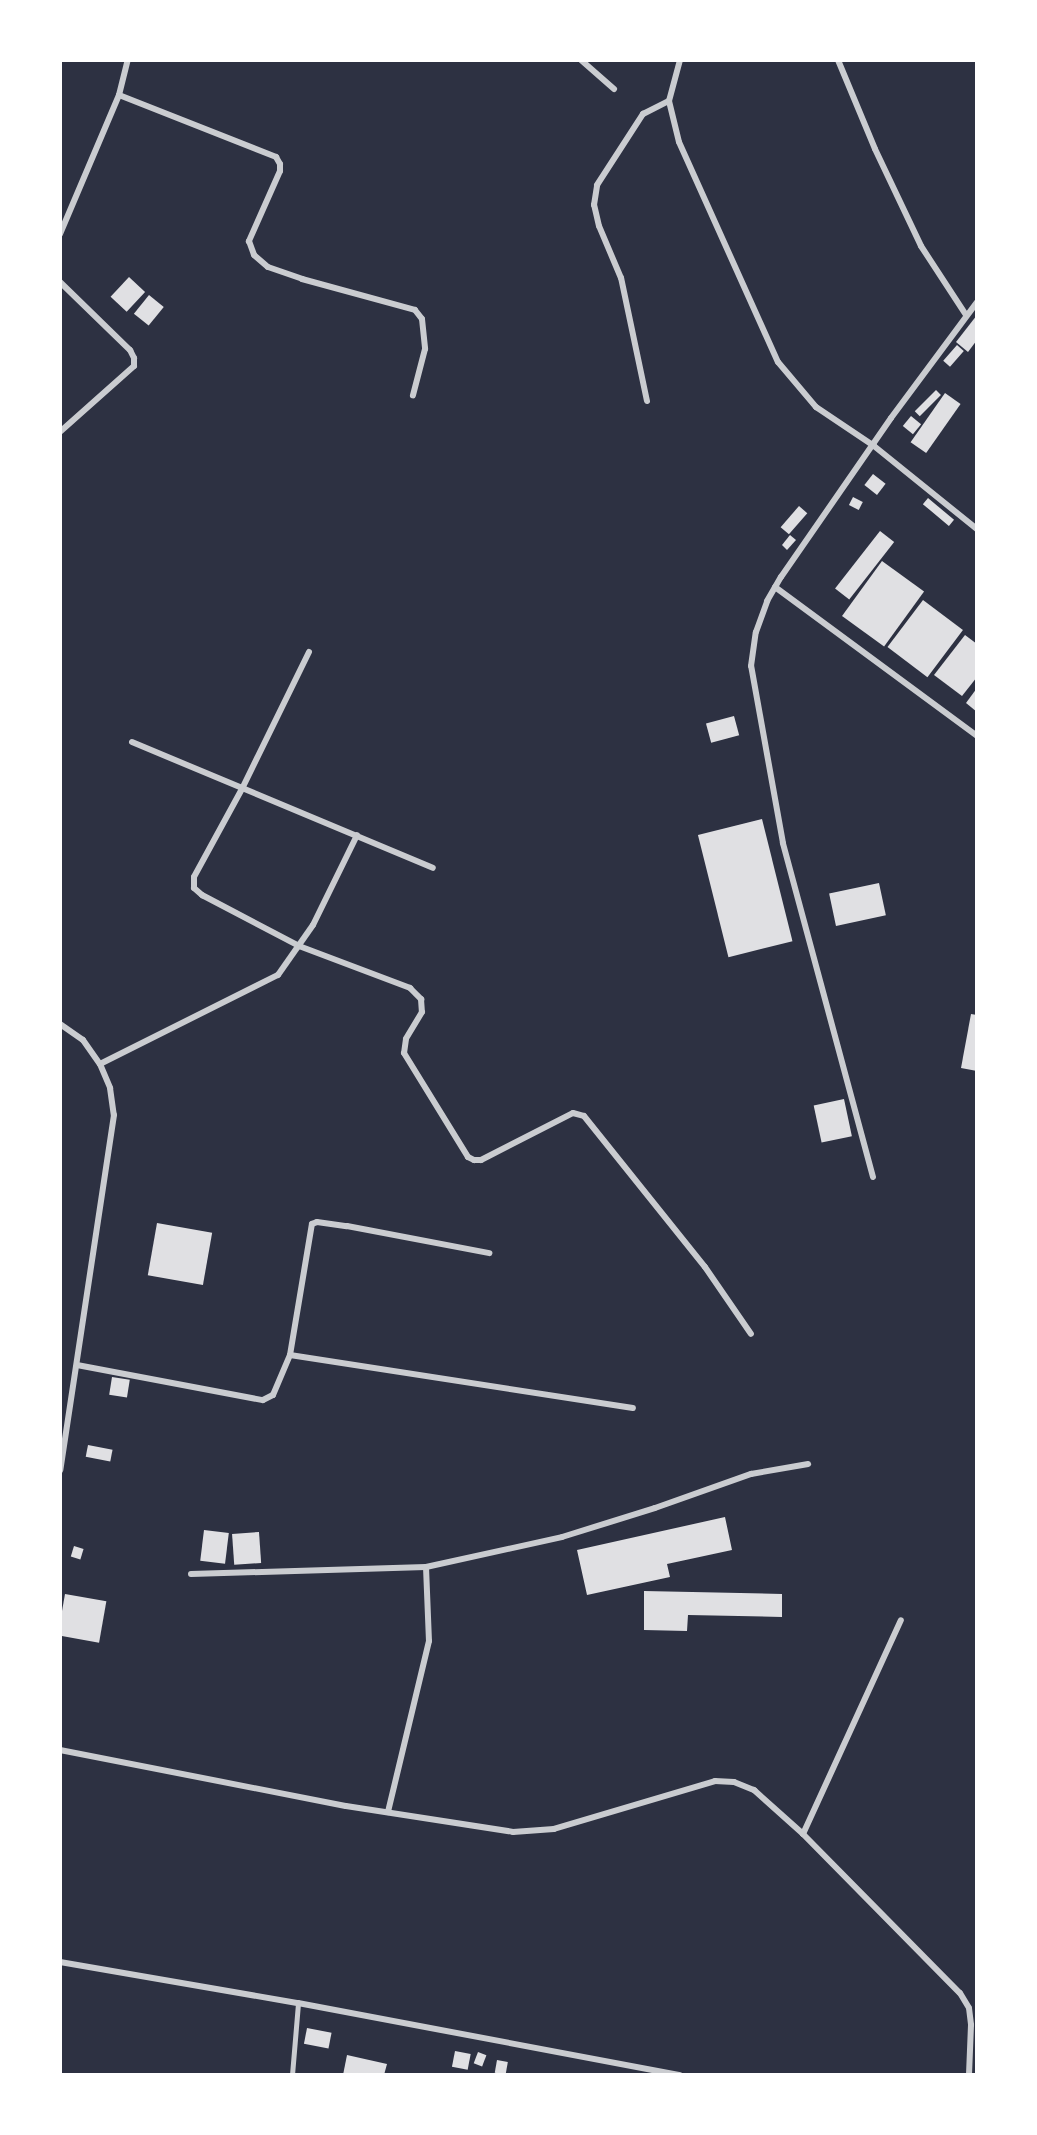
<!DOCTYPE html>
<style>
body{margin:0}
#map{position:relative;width:1037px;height:2135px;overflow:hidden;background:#2d3142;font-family:"IBM Plex Sans",sans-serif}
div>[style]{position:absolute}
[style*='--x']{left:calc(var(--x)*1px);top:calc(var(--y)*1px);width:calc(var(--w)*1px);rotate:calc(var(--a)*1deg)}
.building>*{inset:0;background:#e0e0e3;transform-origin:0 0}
.service>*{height:4.5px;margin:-2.25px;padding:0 2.25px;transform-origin:2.25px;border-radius:2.25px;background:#caccd0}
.minor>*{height:6px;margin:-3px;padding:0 3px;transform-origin:3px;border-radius:3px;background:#caccd0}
span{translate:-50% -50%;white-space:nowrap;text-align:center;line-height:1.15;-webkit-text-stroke:4.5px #fff;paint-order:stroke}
.frame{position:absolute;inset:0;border:62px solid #fff;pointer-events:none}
</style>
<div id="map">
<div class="building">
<div style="left:129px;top:277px;width:22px;height:27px;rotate:43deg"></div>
<div style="left:149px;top:295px;width:19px;height:24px;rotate:39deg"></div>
<div style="clip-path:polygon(977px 315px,977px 340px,968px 352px,956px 342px)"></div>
<div style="left:957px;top:345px;width:9px;height:21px;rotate:41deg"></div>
<div style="left:936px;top:390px;width:7px;height:30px;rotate:45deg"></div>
<div style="left:945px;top:393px;width:19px;height:60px;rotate:35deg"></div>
<div style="left:911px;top:416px;width:13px;height:13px;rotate:39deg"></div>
<div style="left:873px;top:474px;width:16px;height:14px;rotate:38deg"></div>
<div style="left:853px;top:497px;width:11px;height:9px;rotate:27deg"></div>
<div style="left:928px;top:498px;width:34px;height:8px;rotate:40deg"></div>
<div style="left:799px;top:506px;width:11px;height:28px;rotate:41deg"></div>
<div style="left:880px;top:531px;width:18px;height:73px;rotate:38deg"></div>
<div style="clip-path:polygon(790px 535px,796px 540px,787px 550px,782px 545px)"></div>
<div style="left:882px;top:561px;width:52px;height:68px;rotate:36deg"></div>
<div style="left:923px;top:600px;width:50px;height:59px;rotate:37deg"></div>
<div style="clip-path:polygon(965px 635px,977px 644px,977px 677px,962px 696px,934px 675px)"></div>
<div style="clip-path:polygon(977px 688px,977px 712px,966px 703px)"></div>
<div style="left:734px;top:716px;width:20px;height:29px;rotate:75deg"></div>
<div style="left:762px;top:819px;width:126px;height:66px;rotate:76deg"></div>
<div style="left:879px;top:883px;width:33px;height:51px;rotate:78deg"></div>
<div style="clip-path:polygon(971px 1014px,977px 1015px,977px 1071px,961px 1068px)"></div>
<div style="left:844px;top:1099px;width:38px;height:31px;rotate:78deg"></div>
<div style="left:157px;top:1223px;width:56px;height:53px;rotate:10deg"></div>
<div style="left:112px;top:1377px;width:18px;height:18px;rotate:9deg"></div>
<div style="left:88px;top:1445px;width:25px;height:12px;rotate:11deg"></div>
<div style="clip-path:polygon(725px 1517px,732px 1550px,667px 1564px,670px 1577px,587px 1595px,577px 1550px)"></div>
<div style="left:204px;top:1530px;width:25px;height:31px;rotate:7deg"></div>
<div style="left:259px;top:1532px;width:31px;height:27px;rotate:86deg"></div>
<div style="left:74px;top:1546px;width:10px;height:11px;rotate:17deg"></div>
<div style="clip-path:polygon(644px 1591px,782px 1594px,782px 1617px,688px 1615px,687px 1631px,644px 1630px)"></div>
<div style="left:65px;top:1594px;width:42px;height:42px;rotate:10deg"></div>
<div style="left:307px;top:2028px;width:25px;height:16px;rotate:11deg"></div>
<div style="left:455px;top:2051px;width:16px;height:16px;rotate:11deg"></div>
<div style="left:478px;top:2052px;width:9px;height:12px;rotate:21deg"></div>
<div style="clip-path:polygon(347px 2055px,387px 2064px,384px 2075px,343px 2075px)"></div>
<div style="left:497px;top:2060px;width:11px;height:13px;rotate:10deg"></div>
</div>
<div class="service">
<div style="--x:292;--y:2075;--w:72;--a:-85.2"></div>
</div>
<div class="minor">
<div style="--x:581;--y:60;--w:44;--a:41.3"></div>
<div style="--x:680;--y:60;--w:42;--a:105"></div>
<div style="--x:669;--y:101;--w:42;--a:76.3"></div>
<div style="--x:679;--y:142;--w:241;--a:65.8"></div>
<div style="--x:778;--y:362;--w:59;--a:49.8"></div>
<div style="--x:816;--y:407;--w:70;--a:33.9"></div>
<div style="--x:874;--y:446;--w:132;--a:38.9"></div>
<div style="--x:838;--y:60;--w:96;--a:67.4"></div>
<div style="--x:875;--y:149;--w:107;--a:64.6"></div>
<div style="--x:921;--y:246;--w:82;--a:56.9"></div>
<div style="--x:119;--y:95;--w:169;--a:21.5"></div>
<div style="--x:276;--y:157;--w:8;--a:60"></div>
<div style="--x:280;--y:164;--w:7;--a:90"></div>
<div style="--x:280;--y:171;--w:77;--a:113.9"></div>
<div style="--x:249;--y:241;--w:15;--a:70"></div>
<div style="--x:254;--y:255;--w:18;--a:41"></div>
<div style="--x:268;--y:267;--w:36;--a:19"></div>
<div style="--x:302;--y:279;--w:117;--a:15.3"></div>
<div style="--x:415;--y:310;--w:11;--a:52"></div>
<div style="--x:422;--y:319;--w:30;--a:84"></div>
<div style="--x:425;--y:349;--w:48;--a:104.6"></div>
<div style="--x:60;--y:234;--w:151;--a:-67"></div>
<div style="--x:119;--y:95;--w:36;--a:-76"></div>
<div style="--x:60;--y:282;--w:98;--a:44.2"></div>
<div style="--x:130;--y:350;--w:9;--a:63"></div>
<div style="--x:134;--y:358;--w:8;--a:90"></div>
<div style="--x:134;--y:366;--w:99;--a:138.3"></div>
<div style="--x:647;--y:401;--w:126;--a:-101.9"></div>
<div style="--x:621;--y:278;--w:56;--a:-112.9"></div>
<div style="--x:599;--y:226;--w:22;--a:-103"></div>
<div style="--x:594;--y:205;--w:20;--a:-81"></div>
<div style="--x:597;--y:185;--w:85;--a:-57.1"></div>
<div style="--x:643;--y:114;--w:29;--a:-27"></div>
<div style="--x:775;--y:587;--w:251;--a:36.4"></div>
<div style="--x:309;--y:652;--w:150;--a:116.1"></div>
<div style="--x:243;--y:787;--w:102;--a:118.6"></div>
<div style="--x:194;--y:877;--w:11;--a:90"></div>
<div style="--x:194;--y:888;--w:11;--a:41"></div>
<div style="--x:202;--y:895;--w:110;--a:27.7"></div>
<div style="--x:299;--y:946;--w:119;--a:20.7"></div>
<div style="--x:410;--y:988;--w:16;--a:45"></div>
<div style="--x:421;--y:999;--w:13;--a:86"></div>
<div style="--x:422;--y:1012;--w:31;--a:121"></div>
<div style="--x:406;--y:1039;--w:14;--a:98"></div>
<div style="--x:404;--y:1053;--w:122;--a:58.4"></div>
<div style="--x:468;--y:1157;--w:7;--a:27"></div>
<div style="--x:474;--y:1160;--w:7;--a:0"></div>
<div style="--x:481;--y:1160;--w:103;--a:-27.1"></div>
<div style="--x:573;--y:1113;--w:11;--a:15"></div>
<div style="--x:584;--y:1116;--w:193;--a:51.3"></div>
<div style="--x:705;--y:1267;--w:81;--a:55.5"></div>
<div style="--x:132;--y:742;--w:326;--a:22.7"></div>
<div style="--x:60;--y:1024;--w:28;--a:35"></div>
<div style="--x:83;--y:1040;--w:29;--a:55"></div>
<div style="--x:100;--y:1064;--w:26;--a:67"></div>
<div style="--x:110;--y:1088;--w:27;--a:82"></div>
<div style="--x:114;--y:1115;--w:359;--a:98.6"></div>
<div style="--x:100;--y:1064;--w:199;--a:-26.6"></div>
<div style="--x:278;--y:975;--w:61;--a:-55"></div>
<div style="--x:313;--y:925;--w:100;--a:-63.9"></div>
<div style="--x:873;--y:1177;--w:346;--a:-105.1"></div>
<div style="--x:783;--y:843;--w:180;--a:-100.2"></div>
<div style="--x:751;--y:666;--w:34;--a:-82"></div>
<div style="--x:756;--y:632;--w:33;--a:-70"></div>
<div style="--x:767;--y:601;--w:28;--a:-60"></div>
<div style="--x:781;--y:577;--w:193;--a:-55.3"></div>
<div style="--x:891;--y:418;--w:144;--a:-53.4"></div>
<div style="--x:290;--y:1355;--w:133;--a:-80.5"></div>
<div style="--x:312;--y:1224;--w:5;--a:-22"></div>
<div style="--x:317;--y:1222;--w:30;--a:8"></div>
<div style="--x:347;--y:1226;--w:145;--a:10.8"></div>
<div style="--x:77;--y:1365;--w:189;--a:10.7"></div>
<div style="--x:263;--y:1400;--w:11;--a:-27"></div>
<div style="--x:273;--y:1395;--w:43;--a:-67"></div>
<div style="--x:290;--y:1355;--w:347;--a:8.8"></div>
<div style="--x:426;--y:1567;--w:139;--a:-12.4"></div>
<div style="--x:562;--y:1537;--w:97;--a:-17.3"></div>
<div style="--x:655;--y:1508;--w:102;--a:-19.5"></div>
<div style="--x:751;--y:1474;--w:58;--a:-10"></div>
<div style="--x:191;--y:1574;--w:235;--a:-1.7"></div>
<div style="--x:426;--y:1567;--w:74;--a:87.7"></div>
<div style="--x:429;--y:1641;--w:176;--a:103.5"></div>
<div style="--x:60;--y:1750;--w:291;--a:11.1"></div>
<div style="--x:346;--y:1806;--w:169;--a:8.8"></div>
<div style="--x:513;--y:1832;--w:41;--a:-4.2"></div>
<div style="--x:554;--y:1829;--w:168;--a:-16.6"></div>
<div style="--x:715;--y:1781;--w:19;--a:3"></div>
<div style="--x:734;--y:1782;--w:22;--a:22"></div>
<div style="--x:754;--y:1790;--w:66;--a:41.9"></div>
<div style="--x:803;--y:1834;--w:223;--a:45.4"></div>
<div style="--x:960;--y:1993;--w:17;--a:59"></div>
<div style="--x:969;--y:2008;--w:17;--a:83"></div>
<div style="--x:971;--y:2025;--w:50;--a:92.3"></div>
<div style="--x:803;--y:1834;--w:235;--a:-65.4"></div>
<div style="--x:60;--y:1962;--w:242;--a:9.8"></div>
<div style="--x:298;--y:2003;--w:389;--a:10.7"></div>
</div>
<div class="frame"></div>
</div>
